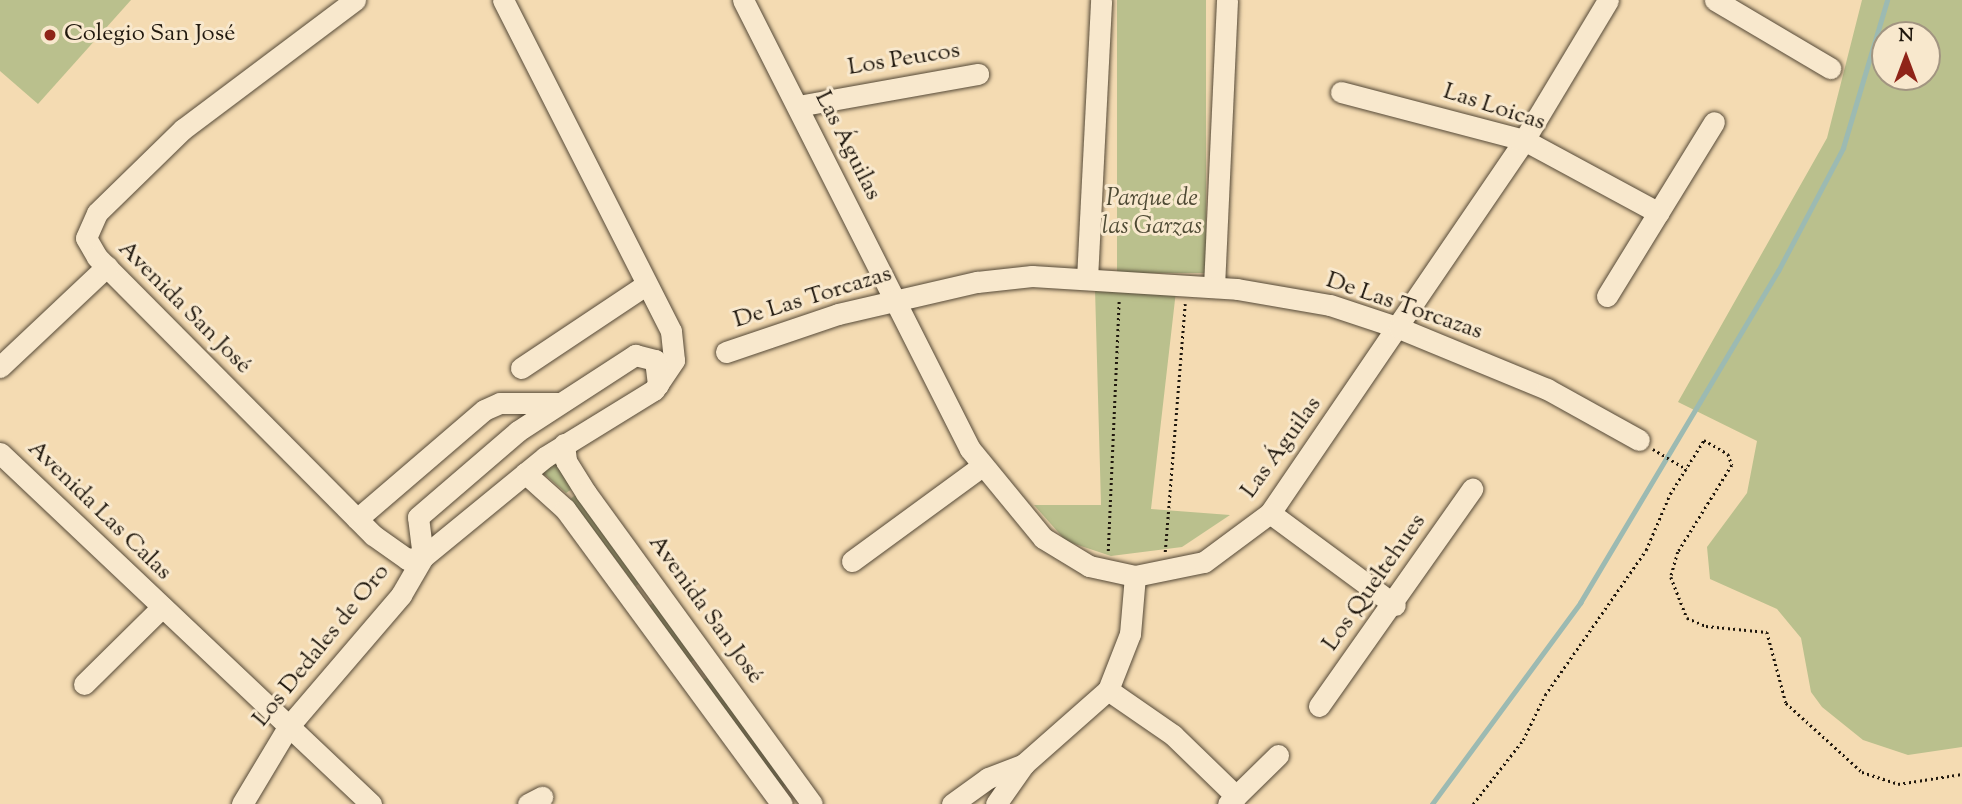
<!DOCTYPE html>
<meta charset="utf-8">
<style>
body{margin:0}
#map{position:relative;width:1962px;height:804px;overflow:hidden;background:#f4dbb2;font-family:"Sorts Mill Goudy",serif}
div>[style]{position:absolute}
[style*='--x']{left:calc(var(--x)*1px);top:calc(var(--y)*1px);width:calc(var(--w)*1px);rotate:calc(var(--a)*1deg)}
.green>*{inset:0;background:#bac08d;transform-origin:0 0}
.stream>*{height:4.5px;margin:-2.25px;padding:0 2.25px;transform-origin:2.25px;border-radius:2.25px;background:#9cbab2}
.path>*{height:2.5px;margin-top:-1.25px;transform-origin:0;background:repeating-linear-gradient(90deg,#20180e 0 2px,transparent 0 5.5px)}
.roads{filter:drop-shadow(0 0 2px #554937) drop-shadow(0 0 2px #554937)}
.minor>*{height:21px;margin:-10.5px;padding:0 10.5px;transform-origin:10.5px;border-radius:10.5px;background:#f8e8cd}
.dots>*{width:19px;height:19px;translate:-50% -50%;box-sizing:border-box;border:4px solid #f8e8cd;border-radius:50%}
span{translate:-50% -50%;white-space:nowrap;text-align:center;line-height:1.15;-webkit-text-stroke:6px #f8e8cd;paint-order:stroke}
.poi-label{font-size:24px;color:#20180e}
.left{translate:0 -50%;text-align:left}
.street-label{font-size:24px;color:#20180e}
.park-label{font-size:24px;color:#4e4a34;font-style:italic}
.north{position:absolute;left:1871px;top:21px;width:70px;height:70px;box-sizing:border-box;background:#f8e8cd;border:2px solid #a29581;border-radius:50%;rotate:0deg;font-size:19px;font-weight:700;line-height:28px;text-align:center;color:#20180e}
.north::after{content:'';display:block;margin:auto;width:24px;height:32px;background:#8f2418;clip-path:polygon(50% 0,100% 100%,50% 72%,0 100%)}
</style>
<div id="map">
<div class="green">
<div style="clip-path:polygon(0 0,131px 0,38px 104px,0 71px)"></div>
<div style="left:1117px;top:0;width:89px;height:273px"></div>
<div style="clip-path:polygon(evenodd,1862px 0,1962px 0,1962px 747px,1908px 755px,1863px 740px,1822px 707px,1811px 692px,1801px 638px,1777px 609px,1710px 579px,1707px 547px,1747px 493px,1757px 441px,1678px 402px,1827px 138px,1862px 0,1885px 35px,1927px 35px,1927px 77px,1885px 77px,1885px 35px)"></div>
<div style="clip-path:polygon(1095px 289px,1176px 291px,1151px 509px,1230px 515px,1182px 547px,1111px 556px,1066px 541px,1034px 505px,1101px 505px)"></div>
<div style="clip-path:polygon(560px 459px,572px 489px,566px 493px,543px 473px)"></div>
<div style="clip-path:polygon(577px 494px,641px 582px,636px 586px,570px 499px)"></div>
<div style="left:656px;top:601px;width:70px;height:9px;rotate:54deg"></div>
<div style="clip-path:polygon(710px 676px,789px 782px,780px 789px,703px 680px)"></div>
</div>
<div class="stream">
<div style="--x:1432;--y:804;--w:250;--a:-53.6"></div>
<div style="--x:1580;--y:603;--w:387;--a:-59.2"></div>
<div style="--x:1778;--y:271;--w:139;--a:-62.1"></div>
<div style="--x:1843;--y:148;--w:154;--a:-73.4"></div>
</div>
<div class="path">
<div style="--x:1653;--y:449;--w:39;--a:31"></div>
<div style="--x:1108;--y:551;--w:252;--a:-87.5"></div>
<div style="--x:1165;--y:552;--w:249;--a:-85.4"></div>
<div style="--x:1473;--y:804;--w:81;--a:-52"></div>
<div style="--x:1523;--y:740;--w:50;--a:-63.9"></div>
<div style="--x:1545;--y:695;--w:177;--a:-55.1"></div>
<div style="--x:1646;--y:550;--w:61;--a:-66.8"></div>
<div style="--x:1670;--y:494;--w:64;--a:-57.8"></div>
<div style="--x:1704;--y:440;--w:28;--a:30"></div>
<div style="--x:1728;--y:454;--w:12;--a:70"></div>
<div style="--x:1732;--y:465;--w:102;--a:121.8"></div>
<div style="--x:1678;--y:552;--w:26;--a:106"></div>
<div style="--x:1671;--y:577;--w:44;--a:68.7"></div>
<div style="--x:1687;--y:618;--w:21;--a:23"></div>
<div style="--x:1706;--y:626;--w:61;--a:5.6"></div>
<div style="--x:1767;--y:632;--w:73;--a:75"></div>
<div style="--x:1786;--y:703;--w:103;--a:42.2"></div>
<div style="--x:1862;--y:772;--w:38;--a:18"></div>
<div style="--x:1898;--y:784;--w:65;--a:-8.9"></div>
</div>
<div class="roads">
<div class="minor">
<div style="--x:355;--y:0;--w:215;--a:143.1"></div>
<div style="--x:183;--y:129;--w:120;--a:135.7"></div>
<div style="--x:97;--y:213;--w:27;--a:114"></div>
<div style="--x:86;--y:238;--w:22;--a:60"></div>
<div style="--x:97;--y:257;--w:392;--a:45.2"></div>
<div style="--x:373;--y:535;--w:42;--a:35.2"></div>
<div style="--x:407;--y:559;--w:16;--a:-7"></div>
<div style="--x:423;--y:557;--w:158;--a:-39.3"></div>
<div style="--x:545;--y:457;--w:128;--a:-31.6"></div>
<div style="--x:654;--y:390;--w:36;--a:-56"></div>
<div style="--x:674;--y:360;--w:29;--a:-96"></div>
<div style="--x:671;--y:331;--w:371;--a:-116.9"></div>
<div style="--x:743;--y:0;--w:503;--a:63.18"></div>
<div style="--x:970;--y:449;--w:115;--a:50.6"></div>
<div style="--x:1043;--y:538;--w:54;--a:31.3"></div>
<div style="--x:1089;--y:566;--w:47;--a:12.3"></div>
<div style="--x:1135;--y:576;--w:70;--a:-11.5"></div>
<div style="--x:1204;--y:562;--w:82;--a:-36.6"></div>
<div style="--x:1270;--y:513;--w:451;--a:-55.7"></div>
<div style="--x:1524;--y:140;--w:163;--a:-59"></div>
<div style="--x:1715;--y:0;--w:134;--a:30.6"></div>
<div style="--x:1341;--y:92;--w:189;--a:14.7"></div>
<div style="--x:1524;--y:140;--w:153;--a:28.4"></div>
<div style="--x:798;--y:106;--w:183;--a:-10.1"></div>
<div style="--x:1087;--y:279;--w:279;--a:-87.1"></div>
<div style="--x:1214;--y:287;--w:287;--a:-87.4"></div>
<div style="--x:1607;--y:296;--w:204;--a:-58.4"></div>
<div style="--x:726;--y:352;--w:118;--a:-18.7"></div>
<div style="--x:838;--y:314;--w:143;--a:-13"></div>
<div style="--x:977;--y:282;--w:55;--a:-6.2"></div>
<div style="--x:1032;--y:276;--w:205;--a:3.6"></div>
<div style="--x:1237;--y:289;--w:94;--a:9.8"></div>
<div style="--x:1330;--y:305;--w:73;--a:18.4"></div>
<div style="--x:1399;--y:328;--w:160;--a:22.4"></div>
<div style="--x:1547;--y:389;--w:105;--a:29"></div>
<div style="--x:0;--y:367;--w:147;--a:-43.3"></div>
<div style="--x:521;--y:368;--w:151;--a:-33.7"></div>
<div style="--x:564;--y:444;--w:17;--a:83"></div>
<div style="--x:566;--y:461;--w:38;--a:58"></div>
<div style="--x:586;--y:493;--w:384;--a:54"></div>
<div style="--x:0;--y:453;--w:511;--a:43.41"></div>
<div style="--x:525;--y:473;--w:54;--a:42"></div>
<div style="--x:565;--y:509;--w:366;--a:53.7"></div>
<div style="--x:1270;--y:513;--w:155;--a:36.4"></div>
<div style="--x:357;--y:519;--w:167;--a:-40.6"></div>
<div style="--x:484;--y:410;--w:17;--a:-24"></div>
<div style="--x:500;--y:403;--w:59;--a:0"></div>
<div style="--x:423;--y:557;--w:40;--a:-97.1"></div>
<div style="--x:418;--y:517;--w:132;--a:-40.7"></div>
<div style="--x:518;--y:431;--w:140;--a:-33"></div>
<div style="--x:635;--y:355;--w:21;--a:14"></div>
<div style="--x:655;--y:360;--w:25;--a:83"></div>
<div style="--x:852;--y:561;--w:161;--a:-36.2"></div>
<div style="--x:84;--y:684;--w:110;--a:-44.6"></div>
<div style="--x:1108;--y:690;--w:79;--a:34.7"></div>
<div style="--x:1173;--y:735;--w:88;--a:44.1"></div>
<div style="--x:1319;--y:706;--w:266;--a:-54.8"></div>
<div style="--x:242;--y:804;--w:90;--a:-59.1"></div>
<div style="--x:288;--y:727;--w:174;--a:-49.4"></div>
<div style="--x:401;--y:595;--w:44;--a:-59.9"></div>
<div style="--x:528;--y:804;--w:16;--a:-27"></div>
<div style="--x:952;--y:804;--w:44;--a:-35.8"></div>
<div style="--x:988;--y:778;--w:39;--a:-21"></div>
<div style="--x:996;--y:804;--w:49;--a:-55"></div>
<div style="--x:1024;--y:764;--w:112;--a:-41.4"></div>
<div style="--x:1108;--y:690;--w:60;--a:-68.6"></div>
<div style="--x:1130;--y:634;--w:58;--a:-85.1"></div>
<div style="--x:1228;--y:804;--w:70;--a:-44.4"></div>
</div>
</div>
<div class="dots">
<div style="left:50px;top:35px;background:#8f2418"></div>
</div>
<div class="poi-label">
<span class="left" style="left:64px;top:35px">Colegio San José</span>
</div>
<div class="street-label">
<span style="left:904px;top:60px;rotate:-9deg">Los Peucos</span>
<span style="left:1494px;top:108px;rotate:18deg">Las Loicas</span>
<span style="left:847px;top:146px;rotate:63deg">Las Águilas</span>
<span style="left:813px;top:298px;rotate:-17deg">De Las Torcazas</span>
<span style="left:1404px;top:307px;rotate:19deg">De Las Torcazas</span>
<span style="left:184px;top:308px;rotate:45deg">Avenida San José</span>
<span style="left:1282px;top:448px;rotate:-54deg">Las Águilas</span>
<span style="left:99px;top:511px;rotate:44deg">Avenida Las Calas</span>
<span style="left:1375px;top:583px;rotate:-55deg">Los Queltehues</span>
<span style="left:705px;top:610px;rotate:54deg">Avenida San José</span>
<span style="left:322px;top:646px;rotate:-51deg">Los Dedales de Oro</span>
</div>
<div class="park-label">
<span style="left:1152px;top:214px">Parque de<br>las Garzas</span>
</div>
<div class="north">N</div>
</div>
